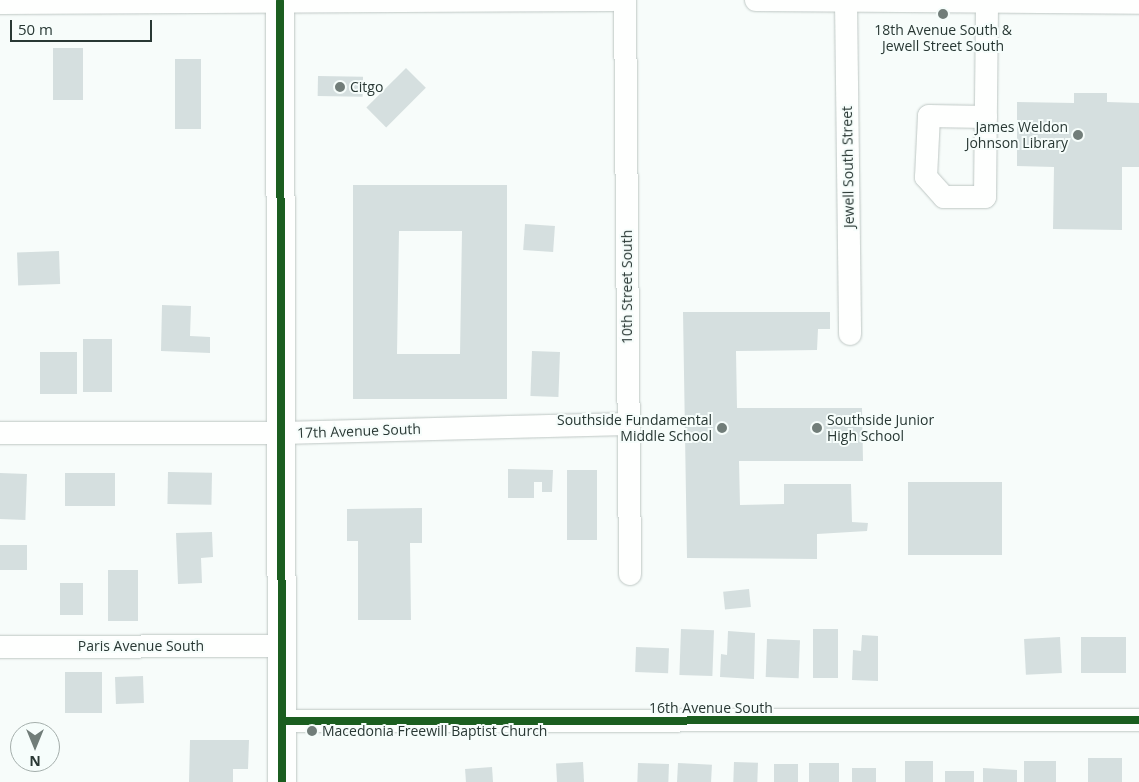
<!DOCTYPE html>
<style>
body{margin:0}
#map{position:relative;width:1139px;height:782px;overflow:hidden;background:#f7fcfa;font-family:"Open Sans",sans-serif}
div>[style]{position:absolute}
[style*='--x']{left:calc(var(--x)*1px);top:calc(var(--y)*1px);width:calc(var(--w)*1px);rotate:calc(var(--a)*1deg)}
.building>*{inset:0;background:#d5dfdf;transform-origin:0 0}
.roads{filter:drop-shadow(0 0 1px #bec7c4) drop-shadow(0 0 1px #bec7c4)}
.minor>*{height:22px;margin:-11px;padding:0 11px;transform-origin:11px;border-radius:11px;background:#fefffe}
.major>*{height:28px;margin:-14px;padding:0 14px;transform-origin:14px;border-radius:14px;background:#fefffe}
.cycleway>*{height:8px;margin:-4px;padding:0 4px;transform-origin:4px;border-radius:4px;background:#1b5e20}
.dots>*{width:14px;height:14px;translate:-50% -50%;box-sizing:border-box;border:2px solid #f6fdfb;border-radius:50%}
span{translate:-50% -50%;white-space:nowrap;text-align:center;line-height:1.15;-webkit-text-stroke:4px #f6fdfb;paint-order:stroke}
.poi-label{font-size:14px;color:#293834}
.left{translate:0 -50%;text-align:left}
.right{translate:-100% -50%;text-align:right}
.street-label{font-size:14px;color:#293834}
.north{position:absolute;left:10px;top:722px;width:50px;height:50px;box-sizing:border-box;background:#f6fdfb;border:1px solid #a4aeab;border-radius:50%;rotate:180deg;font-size:14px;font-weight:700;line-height:20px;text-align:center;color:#293834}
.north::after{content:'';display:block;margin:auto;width:18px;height:22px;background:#717d79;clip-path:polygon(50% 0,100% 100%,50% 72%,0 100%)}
.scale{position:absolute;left:10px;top:20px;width:142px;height:22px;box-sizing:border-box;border:2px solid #293834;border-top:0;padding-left:6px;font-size:15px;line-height:18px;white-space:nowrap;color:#293834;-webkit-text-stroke:4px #f6fdfb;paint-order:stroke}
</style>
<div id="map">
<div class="building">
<div style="left:53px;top:48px;width:30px;height:52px"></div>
<div style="left:175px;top:59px;width:26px;height:70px"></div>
<div style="left:406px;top:68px;width:28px;height:56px;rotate:45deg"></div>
<div style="left:318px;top:76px;width:45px;height:20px;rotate:1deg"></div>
<div style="clip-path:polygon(1074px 93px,1107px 93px,1107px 102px,1139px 103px,1139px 167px,1122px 167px,1122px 230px,1053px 229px,1054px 167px,1017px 166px,1017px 102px,1074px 103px)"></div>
<div style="clip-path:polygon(evenodd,353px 185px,507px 185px,507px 399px,353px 399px,353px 185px,399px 231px,462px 231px,460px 354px,397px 354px,399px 231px)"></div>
<div style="left:525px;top:224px;width:30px;height:26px;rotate:4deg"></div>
<div style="left:59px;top:251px;width:33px;height:42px;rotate:88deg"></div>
<div style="clip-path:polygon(162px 305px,191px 306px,190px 336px,210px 337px,210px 353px,161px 351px)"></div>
<div style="clip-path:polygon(683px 312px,830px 312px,830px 329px,818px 329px,817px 350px,736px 351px,737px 408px,862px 408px,863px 461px,739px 461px,740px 505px,784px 504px,784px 484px,851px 484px,852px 522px,868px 523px,867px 531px,817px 534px,817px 559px,687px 558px)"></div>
<div style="left:83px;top:339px;width:29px;height:53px"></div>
<div style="left:532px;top:351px;width:28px;height:45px;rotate:2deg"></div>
<div style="left:40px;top:352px;width:37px;height:42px"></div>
<div style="clip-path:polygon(508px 469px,553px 470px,552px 492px,542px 492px,542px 482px,534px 482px,534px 498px,508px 498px)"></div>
<div style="left:567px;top:470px;width:30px;height:70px"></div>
<div style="left:168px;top:472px;width:44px;height:32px;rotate:1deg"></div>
<div style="left:0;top:473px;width:27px;height:46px;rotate:2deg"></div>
<div style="left:65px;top:473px;width:50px;height:33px"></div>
<div style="left:908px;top:482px;width:94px;height:73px"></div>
<div style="clip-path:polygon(422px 508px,422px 543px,410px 543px,411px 620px,358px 620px,358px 541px,347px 541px,347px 509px)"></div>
<div style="clip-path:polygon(212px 532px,213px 557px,201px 558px,202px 583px,178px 584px,176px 533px)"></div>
<div style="left:0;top:545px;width:27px;height:25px"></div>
<div style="left:108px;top:570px;width:30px;height:51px"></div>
<div style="left:60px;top:583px;width:23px;height:32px"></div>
<div style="left:749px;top:589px;width:18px;height:26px;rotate:84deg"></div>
<div style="left:681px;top:629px;width:33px;height:46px;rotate:2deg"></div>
<div style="left:813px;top:629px;width:25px;height:49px"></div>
<div style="clip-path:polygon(728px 631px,755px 633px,754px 679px,720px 677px,721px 654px,727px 655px)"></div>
<div style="clip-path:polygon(862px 635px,878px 636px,878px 681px,852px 680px,853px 650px,861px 651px)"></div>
<div style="left:1060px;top:637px;width:36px;height:36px;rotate:87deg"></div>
<div style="left:1126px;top:637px;width:36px;height:45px;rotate:90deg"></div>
<div style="left:767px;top:639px;width:33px;height:38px;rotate:2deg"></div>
<div style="left:636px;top:647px;width:33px;height:25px;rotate:2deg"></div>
<div style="left:65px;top:672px;width:37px;height:41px"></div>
<div style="left:143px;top:676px;width:27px;height:28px;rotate:88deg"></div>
<div style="clip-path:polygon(190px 740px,249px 740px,248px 769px,233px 769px,233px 782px,189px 782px)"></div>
<div style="left:1088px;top:758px;width:34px;height:24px"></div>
<div style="left:905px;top:761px;width:28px;height:21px"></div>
<div style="left:1024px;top:761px;width:32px;height:21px"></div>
<div style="left:583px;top:762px;width:20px;height:27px;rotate:87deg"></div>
<div style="left:734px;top:762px;width:24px;height:20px;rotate:2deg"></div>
<div style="left:638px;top:763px;width:31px;height:19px;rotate:2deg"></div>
<div style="left:678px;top:763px;width:34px;height:19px;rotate:3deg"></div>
<div style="left:809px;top:763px;width:30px;height:19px"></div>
<div style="left:774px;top:764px;width:24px;height:18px"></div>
<div style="left:492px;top:767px;width:15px;height:27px;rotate:86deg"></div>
<div style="left:852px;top:768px;width:24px;height:14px"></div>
<div style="clip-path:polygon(983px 768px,1017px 770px,1017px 782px,983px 782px)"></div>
<div style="left:945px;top:771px;width:29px;height:11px"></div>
</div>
<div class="roads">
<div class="minor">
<div style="--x:625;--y:0;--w:574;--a:89.5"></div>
<div style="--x:756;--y:0;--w:383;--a:0.4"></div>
<div style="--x:846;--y:1;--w:333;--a:89.3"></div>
<div style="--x:0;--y:3;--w:613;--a:-0.28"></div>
<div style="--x:986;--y:117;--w:57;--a:-179"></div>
<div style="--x:929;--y:116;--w:61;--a:92.8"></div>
<div style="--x:926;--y:177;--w:27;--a:48"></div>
<div style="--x:944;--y:197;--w:41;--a:0"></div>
<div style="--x:985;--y:197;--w:195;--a:-89.4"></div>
<div style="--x:0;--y:433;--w:282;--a:0"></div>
<div style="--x:282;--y:433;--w:346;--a:-1.5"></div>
<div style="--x:0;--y:647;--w:282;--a:-0.2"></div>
<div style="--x:282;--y:721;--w:857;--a:-0.07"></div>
</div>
<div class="major">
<div style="--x:280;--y:0;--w:782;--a:89.85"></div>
</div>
</div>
<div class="cycleway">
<div style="--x:280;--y:1;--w:781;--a:89.85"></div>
<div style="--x:282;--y:721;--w:857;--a:-0.07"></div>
</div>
<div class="dots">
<div style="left:943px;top:14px;background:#717d79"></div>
<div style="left:340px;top:87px;background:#717d79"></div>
<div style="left:1078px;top:135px;background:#717d79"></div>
<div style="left:722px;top:428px;background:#717d79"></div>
<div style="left:817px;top:428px;background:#717d79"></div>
<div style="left:312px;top:731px;background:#717d79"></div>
</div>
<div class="poi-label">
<span style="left:943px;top:38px">18th Avenue South &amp;<br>Jewell Street South</span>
<span class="left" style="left:350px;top:87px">Citgo</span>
<span class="right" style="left:1068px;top:135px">James Weldon<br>Johnson Library</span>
<span class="right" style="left:712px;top:428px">Southside Fundamental<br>Middle School</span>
<span class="left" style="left:827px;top:428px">Southside Junior<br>High School</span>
<span class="left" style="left:322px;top:731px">Macedonia Freewill Baptist Church</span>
</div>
<div class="street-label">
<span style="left:848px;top:167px;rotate:-91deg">Jewell South Street</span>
<span style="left:627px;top:287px;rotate:-90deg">10th Street South</span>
<span style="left:359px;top:431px;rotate:-2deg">17th Avenue South</span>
<span style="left:141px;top:646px">Paris Avenue South</span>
<span style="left:711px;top:708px">16th Avenue South</span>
</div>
<div class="north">N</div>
<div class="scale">50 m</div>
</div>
